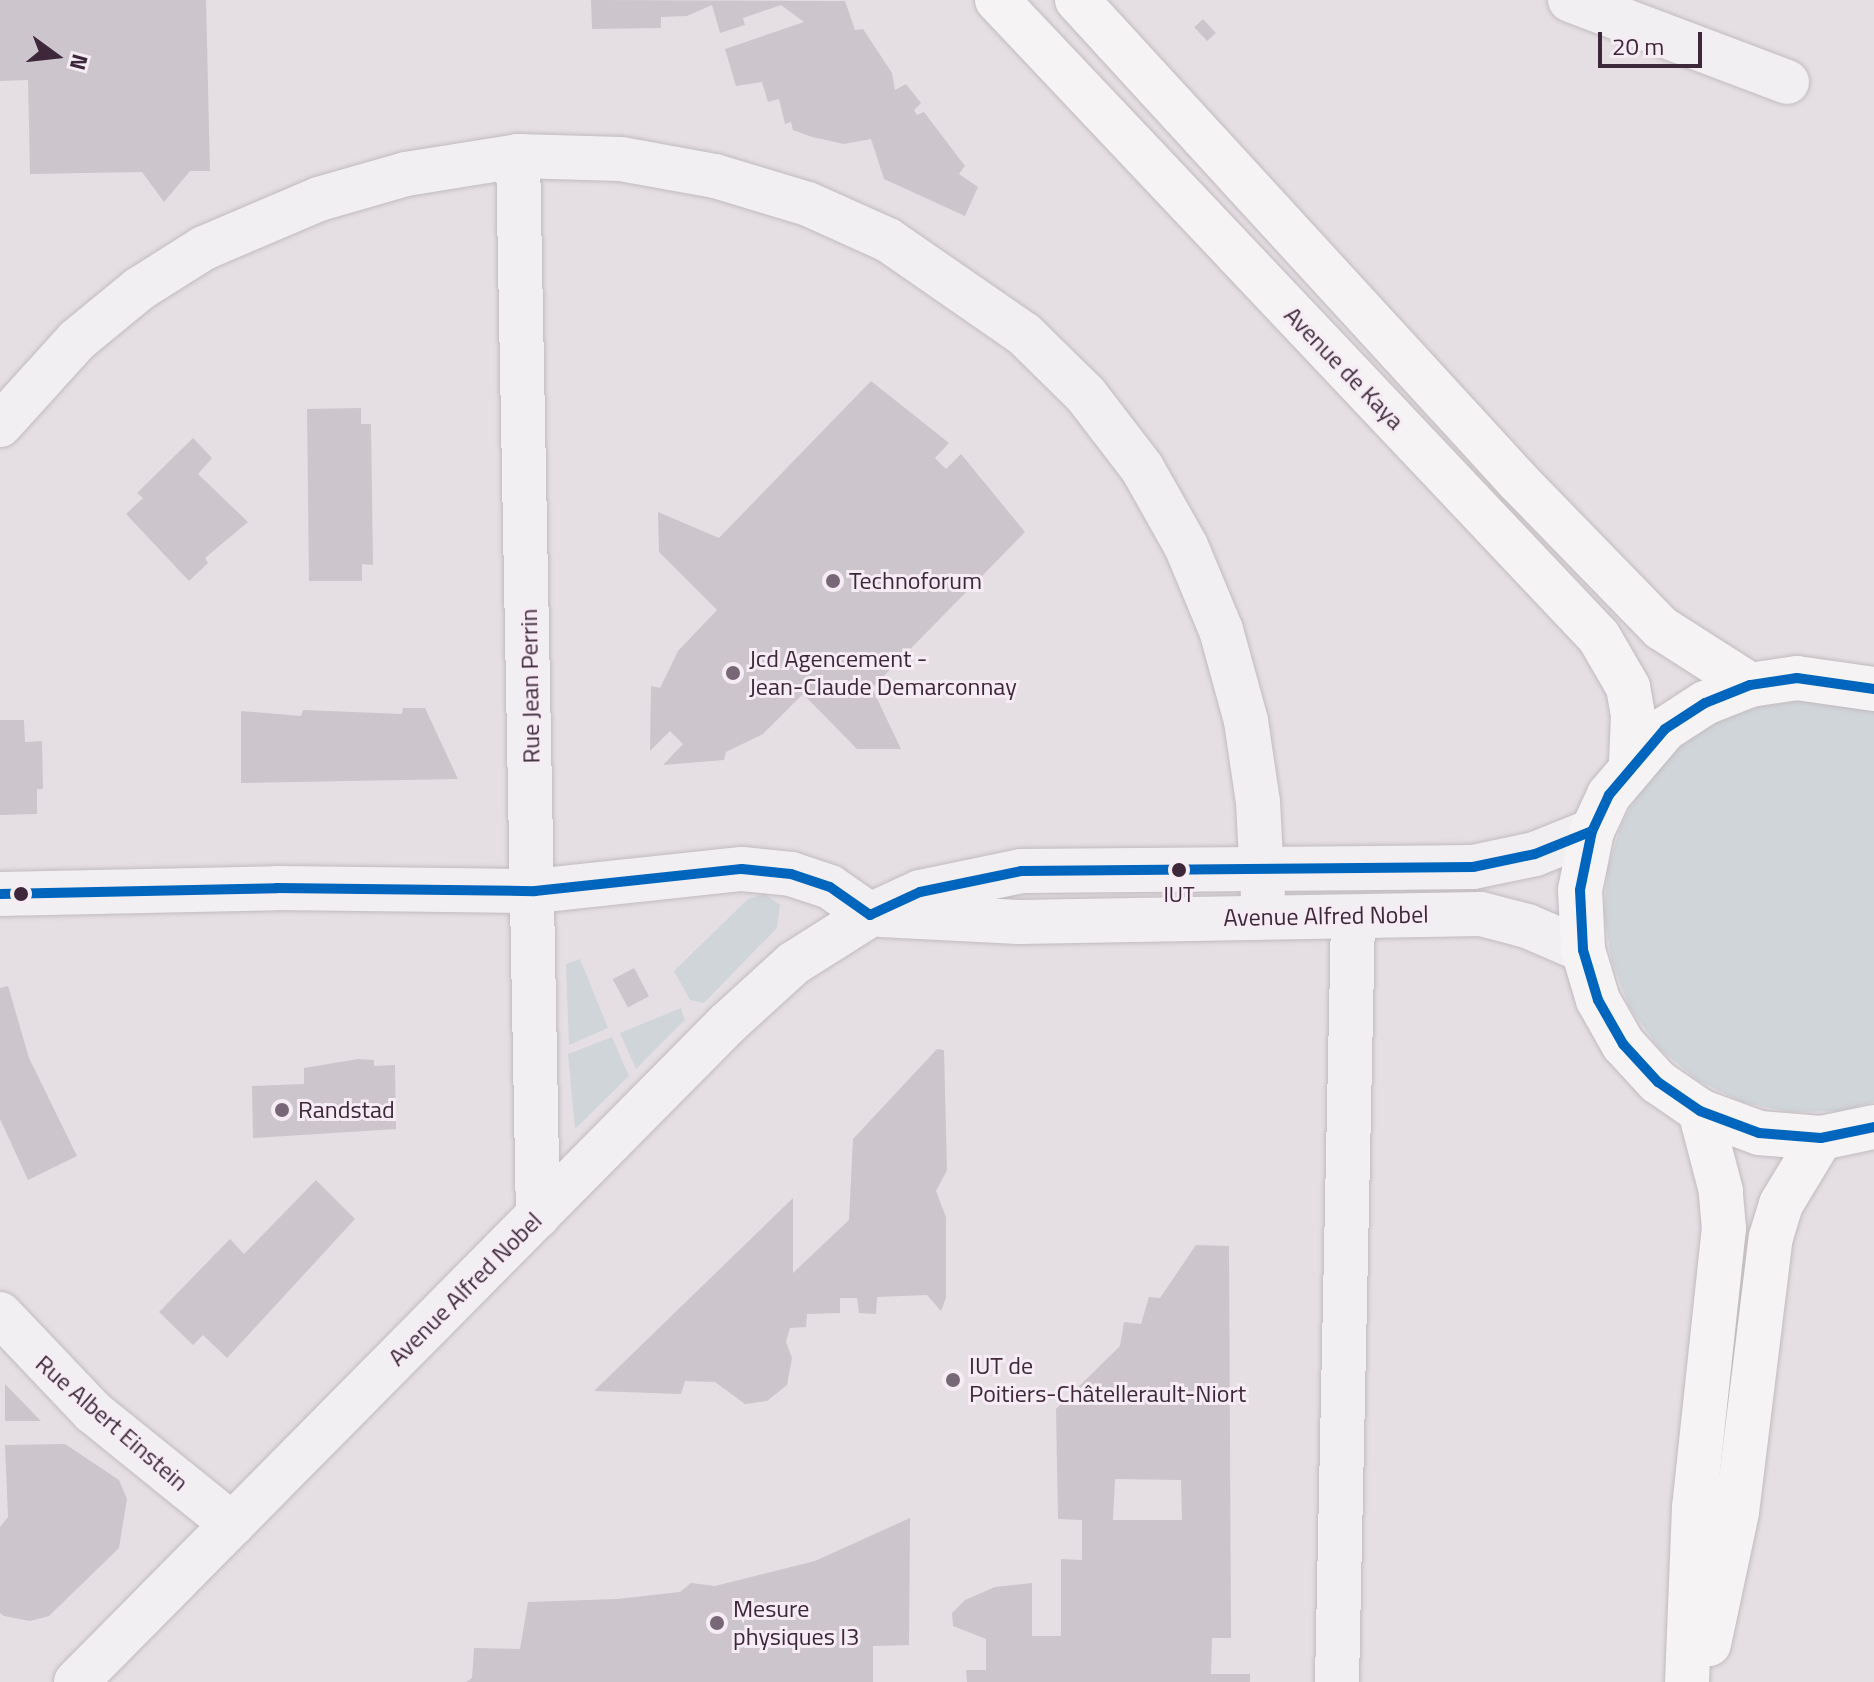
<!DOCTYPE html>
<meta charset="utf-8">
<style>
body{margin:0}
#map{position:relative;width:1874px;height:1682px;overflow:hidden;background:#e5dfe4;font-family:"Titillium Web",sans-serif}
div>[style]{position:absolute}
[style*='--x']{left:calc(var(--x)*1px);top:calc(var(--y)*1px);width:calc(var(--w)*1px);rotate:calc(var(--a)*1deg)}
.green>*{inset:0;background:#d0d5da}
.building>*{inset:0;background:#ccc5cb;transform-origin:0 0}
.roads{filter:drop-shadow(0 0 2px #c1bbbf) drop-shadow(0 0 2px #c1bbbf)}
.minor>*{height:44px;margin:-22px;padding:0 22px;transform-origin:22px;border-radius:22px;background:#f2eff2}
.major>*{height:44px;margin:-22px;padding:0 22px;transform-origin:22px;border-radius:22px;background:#f6f3f5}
.bus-1>*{height:10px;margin:-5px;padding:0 5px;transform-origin:5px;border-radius:5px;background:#0065bd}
.dots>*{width:22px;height:22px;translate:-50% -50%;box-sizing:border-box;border:4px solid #f5ecf4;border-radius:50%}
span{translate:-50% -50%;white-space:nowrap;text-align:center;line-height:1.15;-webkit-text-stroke:6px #f5ecf4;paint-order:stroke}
.bus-label{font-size:22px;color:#3e273a}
.street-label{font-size:24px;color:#3e273a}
.poi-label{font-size:24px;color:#3e273a}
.left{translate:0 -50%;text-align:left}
.north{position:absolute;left:16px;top:16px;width:80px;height:80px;-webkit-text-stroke:6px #f5ecf4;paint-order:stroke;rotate:105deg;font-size:22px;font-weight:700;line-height:32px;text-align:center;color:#3e273a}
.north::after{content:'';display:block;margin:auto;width:28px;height:36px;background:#3e273a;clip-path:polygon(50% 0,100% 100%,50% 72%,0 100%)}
.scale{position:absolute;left:1598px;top:32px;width:104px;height:36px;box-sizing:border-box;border:4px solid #3e273a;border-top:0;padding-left:10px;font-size:24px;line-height:28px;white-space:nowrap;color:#3e273a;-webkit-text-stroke:6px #f5ecf4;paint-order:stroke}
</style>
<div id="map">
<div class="green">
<div style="clip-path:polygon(1804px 700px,1874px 711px,1874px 1102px,1840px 1111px,1790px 1112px,1742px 1102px,1697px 1080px,1659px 1048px,1630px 1008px,1612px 962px,1604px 913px,1608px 867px,1622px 823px,1645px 783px,1677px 749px,1715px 723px,1758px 707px)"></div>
<div style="clip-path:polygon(765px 894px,780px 905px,777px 928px,704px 1003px,690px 1000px,674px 971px,748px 899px)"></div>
<div style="clip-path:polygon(580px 959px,608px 1028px,569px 1045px,566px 964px)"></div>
<div style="clip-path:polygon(681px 1008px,685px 1020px,636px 1069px,620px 1033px)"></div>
<div style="clip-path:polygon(612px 1037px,629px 1076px,575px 1129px,568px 1054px)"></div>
</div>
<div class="building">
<div style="clip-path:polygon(0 0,206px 0,210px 171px,190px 171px,164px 202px,142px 172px,30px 174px,28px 80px,0 81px)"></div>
<div style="clip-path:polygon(591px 0,845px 1px,855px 30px,863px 29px,892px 73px,895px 90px,906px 84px,921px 103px,914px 110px,917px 115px,924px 112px,965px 166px,959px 174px,978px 187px,965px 216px,884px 179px,871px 139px,844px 144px,812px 137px,793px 130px,791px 122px,785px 124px,779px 99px,768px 102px,762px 82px,736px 86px,725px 49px,804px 22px,781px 5px,743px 18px,745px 25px,720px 33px,712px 5px,687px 16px,661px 17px,661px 28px,592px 29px)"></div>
<div style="left:1203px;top:19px;width:19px;height:12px;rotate:47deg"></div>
<div style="clip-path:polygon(871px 381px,949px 443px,935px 458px,946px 469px,961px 454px,1025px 532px,872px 688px,901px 749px,857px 749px,803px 694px,763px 734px,726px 752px,724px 760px,663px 765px,683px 744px,670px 731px,650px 751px,651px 686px,660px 688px,678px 651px,717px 610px,659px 552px,658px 512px,719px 538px)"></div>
<div style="clip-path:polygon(361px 408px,361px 424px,371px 424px,373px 565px,362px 564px,362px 581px,309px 581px,307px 409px)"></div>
<div style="clip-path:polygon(193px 438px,212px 458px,198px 474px,248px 522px,205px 558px,208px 563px,189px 581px,126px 514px,143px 498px,137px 493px)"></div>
<div style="clip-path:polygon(403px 708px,425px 708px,458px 779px,241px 783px,241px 711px,301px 716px,303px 710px,402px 714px)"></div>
<div style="clip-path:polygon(0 720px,24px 720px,25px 742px,42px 741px,43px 789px,37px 789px,37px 814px,0 815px)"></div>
<div style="left:634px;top:968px;width:32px;height:24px;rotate:62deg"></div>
<div style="clip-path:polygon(8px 986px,29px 1058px,77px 1156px,28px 1180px,0 1119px,0 988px)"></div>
<div style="clip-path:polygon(937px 1049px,944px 1050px,947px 1170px,936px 1191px,946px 1217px,946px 1298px,941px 1311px,927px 1295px,877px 1297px,876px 1314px,859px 1313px,857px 1298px,840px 1298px,840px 1313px,807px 1314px,806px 1327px,790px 1328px,786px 1342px,792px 1358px,787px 1385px,767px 1401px,745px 1404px,715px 1382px,685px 1381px,681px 1394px,594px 1391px,793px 1198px,793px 1273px,849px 1220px,853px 1139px)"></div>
<div style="clip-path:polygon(358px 1059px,374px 1060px,374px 1066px,395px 1065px,396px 1129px,253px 1138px,252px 1086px,304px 1084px,304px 1068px)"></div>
<div style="clip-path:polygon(316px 1180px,355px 1219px,227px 1358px,203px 1335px,193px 1345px,159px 1312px,230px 1239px,244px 1254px)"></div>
<div style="clip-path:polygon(evenodd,1196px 1245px,1229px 1246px,1231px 1638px,1212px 1638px,1211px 1674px,1250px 1674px,1250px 1682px,967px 1682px,966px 1670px,986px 1670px,986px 1639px,953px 1626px,952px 1613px,965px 1600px,995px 1587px,1032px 1583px,1032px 1636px,1061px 1636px,1061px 1559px,1082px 1560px,1082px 1520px,1058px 1519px,1056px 1409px,1120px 1346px,1124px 1322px,1141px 1324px,1149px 1297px,1160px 1298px,1196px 1245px,1115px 1479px,1181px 1480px,1182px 1520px,1113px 1520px,1115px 1479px)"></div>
<div style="clip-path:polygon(5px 1384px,41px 1421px,5px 1421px)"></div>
<div style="clip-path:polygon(65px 1444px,119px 1480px,127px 1499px,119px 1548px,49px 1616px,30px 1621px,4px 1616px,0 1613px,0 1527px,8px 1517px,5px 1445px)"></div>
<div style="clip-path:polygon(910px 1518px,909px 1645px,873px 1646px,873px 1682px,466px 1682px,472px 1678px,474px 1648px,520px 1649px,528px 1602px,617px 1599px,680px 1592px,691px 1583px,715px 1586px,815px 1561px)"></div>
</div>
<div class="roads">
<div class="minor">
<div style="--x:1570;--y:0;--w:232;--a:20.7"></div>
<div style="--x:518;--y:156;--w:1060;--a:88.92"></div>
<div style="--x:0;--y:425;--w:115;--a:-47.8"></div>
<div style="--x:77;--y:340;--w:80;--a:-39.4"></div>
<div style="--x:139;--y:289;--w:77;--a:-32.2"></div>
<div style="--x:204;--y:248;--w:125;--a:-23.1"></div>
<div style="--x:319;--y:199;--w:91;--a:-16"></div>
<div style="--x:406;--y:174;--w:113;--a:-9.1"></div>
<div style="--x:518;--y:156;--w:103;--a:1.7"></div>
<div style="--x:621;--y:159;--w:96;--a:10.3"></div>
<div style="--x:715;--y:176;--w:97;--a:16.8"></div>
<div style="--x:808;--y:204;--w:88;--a:24.2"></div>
<div style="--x:888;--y:240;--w:165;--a:34.7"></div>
<div style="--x:1024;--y:334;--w:87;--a:44.5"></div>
<div style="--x:1086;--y:395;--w:92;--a:52.5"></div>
<div style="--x:1142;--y:468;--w:90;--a:60.6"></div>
<div style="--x:1186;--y:546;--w:91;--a:67.4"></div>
<div style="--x:1221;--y:630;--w:94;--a:74.6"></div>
<div style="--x:1246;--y:721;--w:82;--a:81.6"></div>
<div style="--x:1258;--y:802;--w:115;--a:87"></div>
<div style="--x:0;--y:894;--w:277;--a:-1.2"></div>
<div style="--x:277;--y:888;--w:258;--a:0.7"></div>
<div style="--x:535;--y:891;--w:208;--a:-6.1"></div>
<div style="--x:742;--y:869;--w:49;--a:5.8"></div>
<div style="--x:791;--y:874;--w:41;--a:18.4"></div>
<div style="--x:830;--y:887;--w:49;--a:35"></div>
<div style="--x:881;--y:915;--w:138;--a:2.9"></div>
<div style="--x:1019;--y:922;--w:462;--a:-1"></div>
<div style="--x:1481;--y:914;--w:48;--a:14.6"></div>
<div style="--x:1527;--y:926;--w:61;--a:23.2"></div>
<div style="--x:0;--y:1314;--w:135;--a:46.5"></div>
<div style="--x:93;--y:1412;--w:179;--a:38.9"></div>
<div style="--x:76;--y:1682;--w:927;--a:-45.31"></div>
<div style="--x:728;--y:1023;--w:89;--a:-42.3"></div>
<div style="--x:794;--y:963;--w:90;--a:-32.3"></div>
<div style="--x:870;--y:915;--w:55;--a:-24.7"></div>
<div style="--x:920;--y:892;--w:103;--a:-11.7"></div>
<div style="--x:1021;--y:871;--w:452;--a:-0.5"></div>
<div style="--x:1473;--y:867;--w:63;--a:-11.8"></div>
<div style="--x:1535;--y:854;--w:61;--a:-22"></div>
<div style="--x:1337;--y:1682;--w:765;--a:-88.8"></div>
</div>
<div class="major">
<div style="--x:997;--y:0;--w:876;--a:46.62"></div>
<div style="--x:1599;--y:637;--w:58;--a:59.9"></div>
<div style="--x:1628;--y:687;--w:28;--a:80"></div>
<div style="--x:1633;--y:715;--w:48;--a:92.4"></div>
<div style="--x:1077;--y:0;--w:653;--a:47.48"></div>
<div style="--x:1518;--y:481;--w:205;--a:45.8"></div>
<div style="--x:1661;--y:628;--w:106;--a:32.6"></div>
<div style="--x:1874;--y:689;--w:78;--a:-171.9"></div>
<div style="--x:1797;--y:678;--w:48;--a:171.5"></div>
<div style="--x:1750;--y:685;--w:48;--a:158.2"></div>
<div style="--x:1705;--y:703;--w:48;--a:147"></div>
<div style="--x:1665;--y:729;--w:87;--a:130.3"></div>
<div style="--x:1609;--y:795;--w:40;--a:115"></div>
<div style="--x:1592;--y:831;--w:60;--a:101.5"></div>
<div style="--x:1580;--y:890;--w:60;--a:87.1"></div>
<div style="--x:1583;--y:950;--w:52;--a:73.3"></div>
<div style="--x:1598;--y:1000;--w:51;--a:60.4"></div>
<div style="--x:1623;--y:1044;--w:52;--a:47.4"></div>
<div style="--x:1658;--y:1082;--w:51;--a:34.6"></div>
<div style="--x:1700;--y:1111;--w:63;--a:20.4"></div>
<div style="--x:1759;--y:1133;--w:62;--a:4.6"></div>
<div style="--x:1821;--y:1138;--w:54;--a:-11.7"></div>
<div style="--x:1709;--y:1644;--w:135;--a:-78"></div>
<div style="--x:1737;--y:1512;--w:277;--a:-83"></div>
<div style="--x:1771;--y:1237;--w:34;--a:-73"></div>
<div style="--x:1781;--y:1204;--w:77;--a:-58.8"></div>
<div style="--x:1687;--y:1682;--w:174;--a:-87.7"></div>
<div style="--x:1694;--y:1508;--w:281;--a:-83.9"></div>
<div style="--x:1724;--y:1229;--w:38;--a:-95"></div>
<div style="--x:1721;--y:1191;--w:83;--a:-104.7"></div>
</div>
</div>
<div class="bus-1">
<div style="--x:1874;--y:689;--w:78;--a:-171.9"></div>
<div style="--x:1797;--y:678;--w:48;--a:171.5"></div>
<div style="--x:1750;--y:685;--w:48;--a:158.2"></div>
<div style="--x:1705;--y:703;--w:48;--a:147"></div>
<div style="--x:1665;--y:729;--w:87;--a:130.3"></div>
<div style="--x:1609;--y:795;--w:40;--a:115"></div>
<div style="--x:1592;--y:831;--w:60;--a:101.5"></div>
<div style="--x:1580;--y:890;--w:60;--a:87.1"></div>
<div style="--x:1583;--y:950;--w:52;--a:73.3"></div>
<div style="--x:1598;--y:1000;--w:51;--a:60.4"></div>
<div style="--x:1623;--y:1044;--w:52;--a:47.4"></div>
<div style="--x:1658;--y:1082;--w:51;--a:34.6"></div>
<div style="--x:1700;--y:1111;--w:63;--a:20.4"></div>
<div style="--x:1759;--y:1133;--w:62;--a:4.6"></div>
<div style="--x:1821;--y:1138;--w:54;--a:-11.7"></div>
<div style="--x:0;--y:894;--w:277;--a:-1.2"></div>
<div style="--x:277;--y:888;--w:258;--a:0.7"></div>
<div style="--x:535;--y:891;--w:208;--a:-6.1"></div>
<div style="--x:742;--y:869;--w:49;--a:5.8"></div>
<div style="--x:791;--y:874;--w:41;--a:18.4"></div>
<div style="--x:830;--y:887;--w:49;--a:35"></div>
<div style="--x:870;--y:915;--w:55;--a:-24.7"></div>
<div style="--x:920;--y:892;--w:103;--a:-11.7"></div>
<div style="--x:1021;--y:871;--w:452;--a:-0.5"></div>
<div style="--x:1473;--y:867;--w:63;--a:-11.8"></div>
<div style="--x:1535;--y:854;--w:61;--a:-22"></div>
</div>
<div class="dots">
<div style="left:833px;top:581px;background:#786776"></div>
<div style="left:733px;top:673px;background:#786776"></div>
<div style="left:1179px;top:870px;background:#3e273a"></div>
<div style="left:21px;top:894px;background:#3e273a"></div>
<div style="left:282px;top:1110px;background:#786776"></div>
<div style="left:953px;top:1380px;background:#786776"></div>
<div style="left:717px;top:1623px;background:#786776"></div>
</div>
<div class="bus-label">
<span style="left:1179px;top:895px">IUT</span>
</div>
<div class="street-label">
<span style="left:1344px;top:368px;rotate:46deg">Avenue de Kaya</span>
<span style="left:530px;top:686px;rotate:-91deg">Rue Jean Perrin</span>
<span style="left:1326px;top:916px;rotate:-1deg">Avenue Alfred Nobel</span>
<span style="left:465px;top:1289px;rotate:-45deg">Avenue Alfred Nobel</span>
<span style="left:112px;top:1423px;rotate:41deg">Rue Albert Einstein</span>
</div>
<div class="poi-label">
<span class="left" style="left:849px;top:581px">Technoforum</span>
<span class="left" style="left:749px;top:673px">Jcd Agencement -<br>Jean-Claude Demarconnay</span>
<span class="left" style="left:298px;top:1110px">Randstad</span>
<span class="left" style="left:969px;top:1380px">IUT de<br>Poitiers-Châtellerault-Niort</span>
<span class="left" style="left:733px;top:1623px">Mesure<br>physiques I3</span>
</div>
<div class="north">N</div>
<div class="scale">20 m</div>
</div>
